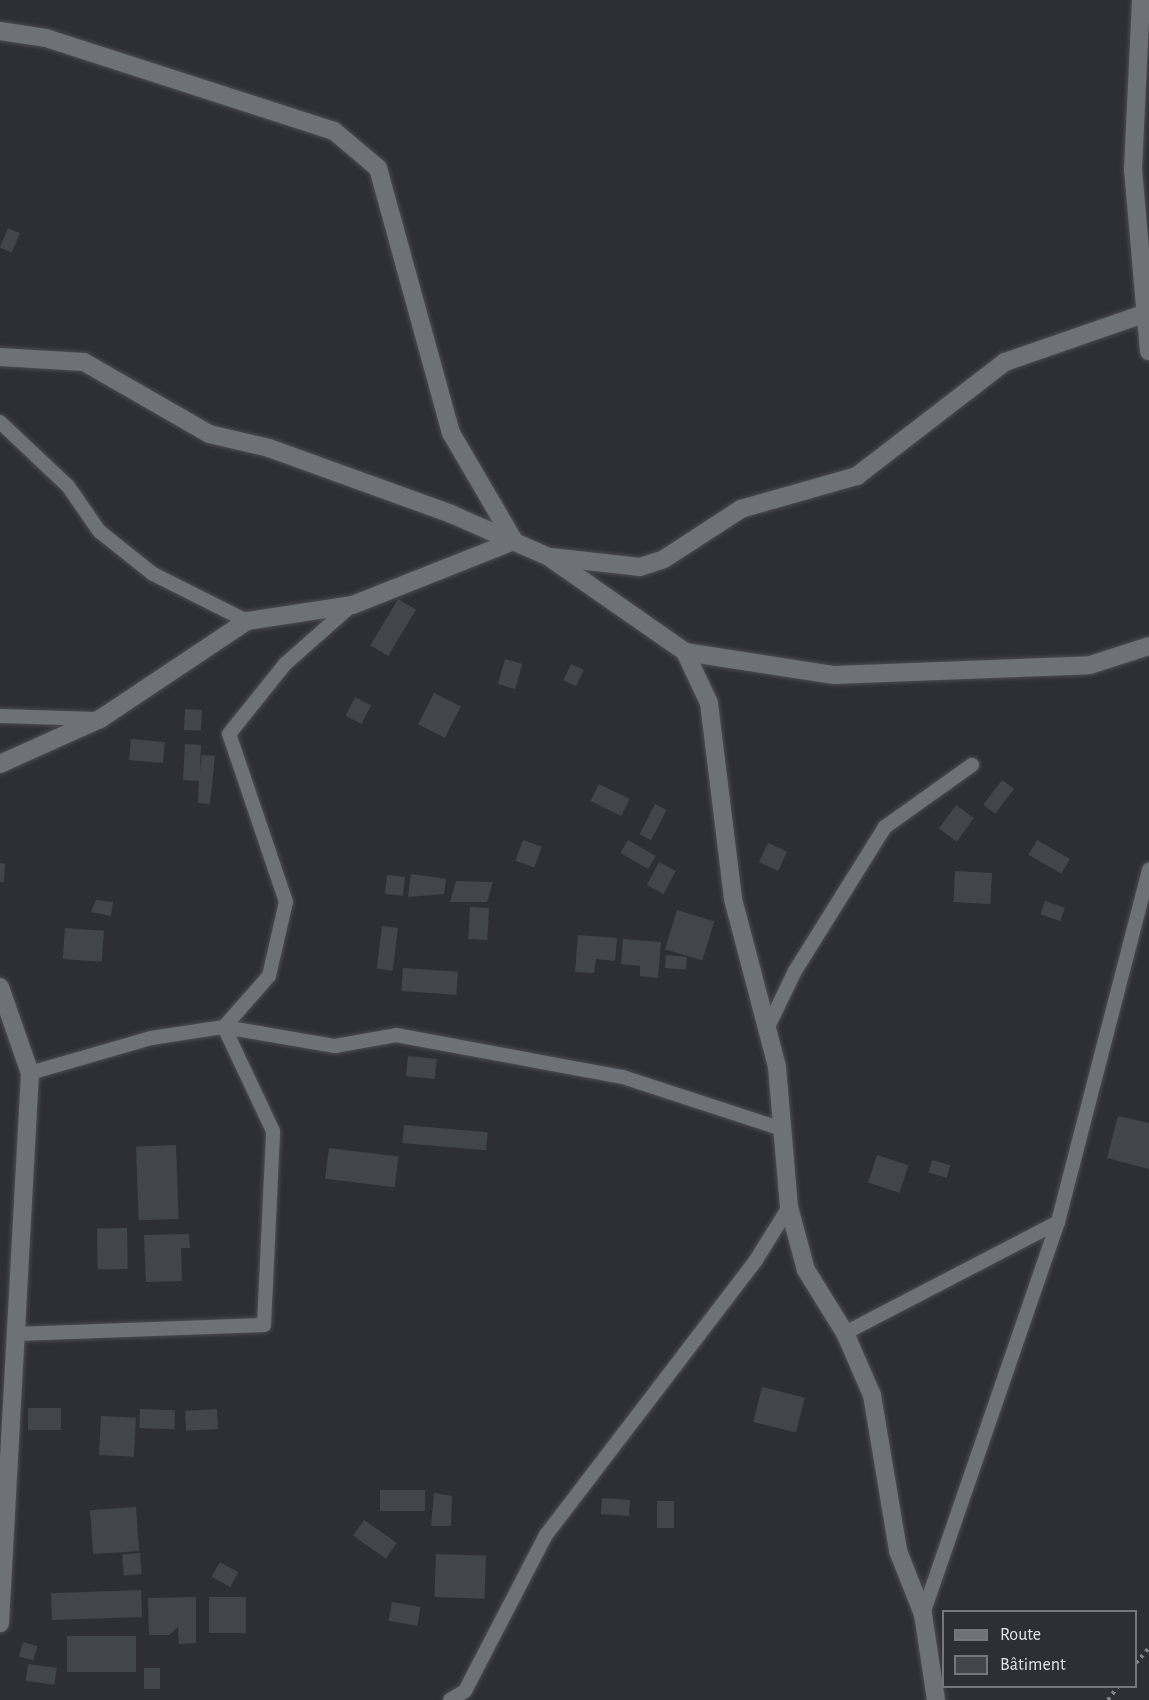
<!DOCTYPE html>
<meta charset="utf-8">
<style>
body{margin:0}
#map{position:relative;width:1149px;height:1700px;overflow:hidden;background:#2e2f35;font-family:"Alegreya Sans",sans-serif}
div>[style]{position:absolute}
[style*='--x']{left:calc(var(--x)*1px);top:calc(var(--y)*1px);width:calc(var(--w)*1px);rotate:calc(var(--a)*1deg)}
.building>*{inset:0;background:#42464b;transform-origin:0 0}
.path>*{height:4px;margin-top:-2px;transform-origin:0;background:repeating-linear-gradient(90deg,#828388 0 3px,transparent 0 7.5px)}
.roads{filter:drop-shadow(0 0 2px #4b4c51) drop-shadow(0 0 2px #4b4c51)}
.lane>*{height:14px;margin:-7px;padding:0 7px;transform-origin:7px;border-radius:7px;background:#6f7178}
.street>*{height:18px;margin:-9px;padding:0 9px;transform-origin:9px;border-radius:9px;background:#6f7178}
span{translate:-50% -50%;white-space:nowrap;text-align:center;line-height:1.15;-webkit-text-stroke:4.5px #2e2f35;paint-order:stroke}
.legend{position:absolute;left:942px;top:1610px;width:195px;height:78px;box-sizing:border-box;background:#2e2f35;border:2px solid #76777c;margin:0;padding:8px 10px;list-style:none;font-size:18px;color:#e2e3e7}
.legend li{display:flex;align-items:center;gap:12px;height:30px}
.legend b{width:30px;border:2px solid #76777c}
</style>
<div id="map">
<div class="building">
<div style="left:8px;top:228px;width:13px;height:21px;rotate:23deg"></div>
<div style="left:398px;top:599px;width:21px;height:54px;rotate:31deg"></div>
<div style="left:505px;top:659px;width:18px;height:26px;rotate:16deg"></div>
<div style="left:571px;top:664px;width:14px;height:18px;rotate:25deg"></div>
<div style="left:434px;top:693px;width:30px;height:35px;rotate:27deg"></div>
<div style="left:355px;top:697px;width:18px;height:21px;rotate:27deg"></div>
<div style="left:185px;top:709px;width:17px;height:21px;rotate:3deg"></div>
<div style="left:131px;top:739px;width:34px;height:21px;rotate:5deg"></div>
<div style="clip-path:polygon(185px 744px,201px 745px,200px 772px,202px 755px,215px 756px,210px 804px,198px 803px,199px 781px,183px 780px)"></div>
<div style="left:1002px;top:780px;width:15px;height:31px;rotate:37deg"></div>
<div style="left:599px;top:784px;width:34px;height:19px;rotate:26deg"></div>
<div style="left:655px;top:804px;width:13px;height:34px;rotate:27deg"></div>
<div style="left:956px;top:805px;width:22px;height:29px;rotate:36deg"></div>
<div style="left:523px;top:840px;width:20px;height:22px;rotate:20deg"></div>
<div style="left:628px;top:840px;width:32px;height:15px;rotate:30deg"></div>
<div style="left:1037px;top:840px;width:38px;height:17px;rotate:30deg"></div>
<div style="left:768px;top:843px;width:21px;height:21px;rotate:25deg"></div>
<div style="left:659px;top:862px;width:19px;height:26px;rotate:28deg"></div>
<div style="clip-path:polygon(0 863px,5px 864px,4px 882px,0 882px)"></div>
<div style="left:955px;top:871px;width:37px;height:31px;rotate:3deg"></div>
<div style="clip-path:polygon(411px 874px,446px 879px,444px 894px,408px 897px)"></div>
<div style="left:387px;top:875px;width:18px;height:19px;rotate:6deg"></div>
<div style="clip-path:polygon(456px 881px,493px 882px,487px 902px,450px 902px)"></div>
<div style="clip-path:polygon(96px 900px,113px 902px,111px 916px,91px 912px)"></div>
<div style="left:1045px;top:901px;width:21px;height:14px;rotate:19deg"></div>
<div style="left:470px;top:907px;width:19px;height:32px;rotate:3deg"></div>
<div style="left:677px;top:910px;width:39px;height:41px;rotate:17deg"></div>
<div style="left:382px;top:926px;width:16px;height:43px;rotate:7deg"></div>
<div style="left:65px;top:928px;width:39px;height:31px;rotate:4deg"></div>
<div style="clip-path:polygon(578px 935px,617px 938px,615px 961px,596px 959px,594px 973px,575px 972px)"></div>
<div style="clip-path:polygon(623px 939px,661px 942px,658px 978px,640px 976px,640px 966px,621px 964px)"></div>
<div style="left:666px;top:955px;width:21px;height:13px;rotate:5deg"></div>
<div style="left:403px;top:968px;width:55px;height:23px;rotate:4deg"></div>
<div style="left:408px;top:1056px;width:29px;height:20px;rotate:6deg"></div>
<div style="clip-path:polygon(1118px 1116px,1149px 1123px,1149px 1169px,1107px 1158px)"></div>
<div style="left:404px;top:1125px;width:84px;height:18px;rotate:5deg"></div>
<div style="left:176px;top:1145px;width:74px;height:40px;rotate:88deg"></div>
<div style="left:329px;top:1148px;width:70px;height:31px;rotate:7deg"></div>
<div style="left:877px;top:1155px;width:33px;height:29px;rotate:18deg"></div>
<div style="left:932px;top:1160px;width:19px;height:13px;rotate:16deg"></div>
<div style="left:127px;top:1228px;width:41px;height:30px;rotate:89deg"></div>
<div style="clip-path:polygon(189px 1234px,190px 1248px,181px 1248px,182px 1281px,146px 1282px,144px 1235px)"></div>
<div style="left:762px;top:1387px;width:44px;height:36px;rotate:14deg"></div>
<div style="left:28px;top:1408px;width:33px;height:22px"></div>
<div style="left:140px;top:1409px;width:35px;height:19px;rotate:2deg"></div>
<div style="left:217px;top:1409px;width:20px;height:32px;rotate:87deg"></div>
<div style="left:101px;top:1416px;width:35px;height:39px;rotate:3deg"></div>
<div style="left:380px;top:1490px;width:45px;height:21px"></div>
<div style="clip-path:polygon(434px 1493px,452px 1496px,451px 1526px,431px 1526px)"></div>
<div style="left:602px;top:1498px;width:28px;height:16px;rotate:4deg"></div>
<div style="left:657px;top:1501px;width:17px;height:27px"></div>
<div style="left:136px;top:1507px;width:44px;height:46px;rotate:86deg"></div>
<div style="left:364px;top:1520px;width:40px;height:19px;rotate:35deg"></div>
<div style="left:140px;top:1553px;width:21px;height:18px;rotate:85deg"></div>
<div style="left:436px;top:1554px;width:50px;height:43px;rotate:2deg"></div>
<div style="left:220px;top:1562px;width:21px;height:17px;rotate:29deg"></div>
<div style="left:141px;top:1590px;width:27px;height:90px;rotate:88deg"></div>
<div style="clip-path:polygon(196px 1597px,196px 1643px,179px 1644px,178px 1627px,169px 1635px,149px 1635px,148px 1598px)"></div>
<div style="left:209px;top:1597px;width:37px;height:36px"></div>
<div style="left:392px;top:1602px;width:29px;height:19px;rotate:10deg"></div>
<div style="left:67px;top:1636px;width:69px;height:36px"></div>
<div style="left:23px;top:1642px;width:15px;height:15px;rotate:16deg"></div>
<div style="left:28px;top:1664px;width:29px;height:17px;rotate:8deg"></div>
<div style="left:144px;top:1668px;width:16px;height:21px"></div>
</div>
<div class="path">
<div style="--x:1136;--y:1663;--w:20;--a:-49"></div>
<div style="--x:1108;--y:1700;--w:17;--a:-54"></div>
</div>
<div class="roads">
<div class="lane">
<div style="--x:0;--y:422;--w:93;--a:43.3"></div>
<div style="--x:68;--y:486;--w:55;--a:55.4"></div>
<div style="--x:99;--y:531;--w:69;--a:38.5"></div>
<div style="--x:153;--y:574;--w:105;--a:26.6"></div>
<div style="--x:0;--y:716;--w:97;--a:1.8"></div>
<div style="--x:224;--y:1027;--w:113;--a:9.7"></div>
<div style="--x:335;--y:1046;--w:62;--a:-10.2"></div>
<div style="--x:396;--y:1035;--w:231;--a:10.5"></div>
<div style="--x:623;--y:1077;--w:164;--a:18.1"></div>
<div style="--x:768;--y:1027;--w:62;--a:-64.3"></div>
<div style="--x:795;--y:971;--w:170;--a:-58"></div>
<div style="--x:885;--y:827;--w:107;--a:-35.5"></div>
<div style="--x:30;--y:1073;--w:126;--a:-16.1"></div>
<div style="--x:151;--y:1038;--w:74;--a:-8.6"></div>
<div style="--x:224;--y:1027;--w:68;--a:-48.6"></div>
<div style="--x:269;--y:976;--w:76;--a:-77.1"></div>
<div style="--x:286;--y:902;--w:177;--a:-108.7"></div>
<div style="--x:229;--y:734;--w:90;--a:-51.3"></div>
<div style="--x:285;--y:664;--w:89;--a:-41.4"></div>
<div style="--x:845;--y:1333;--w:240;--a:-27.5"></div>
<div style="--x:16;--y:1334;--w:248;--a:-2.1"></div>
<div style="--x:264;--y:1325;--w:194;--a:-87.3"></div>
<div style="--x:273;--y:1131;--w:115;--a:-115.2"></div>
<div style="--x:923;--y:1614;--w:415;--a:-71"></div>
<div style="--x:1058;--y:1222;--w:364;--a:-75.5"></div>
<div style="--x:450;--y:1700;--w:17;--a:-31"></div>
<div style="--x:465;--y:1691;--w:176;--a:-62.6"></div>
<div style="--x:546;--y:1535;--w:346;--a:-52.6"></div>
<div style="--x:756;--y:1260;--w:62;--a:-58.1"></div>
</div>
<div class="street">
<div style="--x:1141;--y:0;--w:169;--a:92.7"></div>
<div style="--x:1133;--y:169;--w:183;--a:85"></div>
<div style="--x:0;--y:31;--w:47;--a:8.7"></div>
<div style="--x:46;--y:38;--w:303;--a:17.9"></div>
<div style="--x:334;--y:131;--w:57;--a:40.1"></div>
<div style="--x:378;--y:168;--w:275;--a:74.6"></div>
<div style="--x:451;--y:433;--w:125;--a:59.7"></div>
<div style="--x:514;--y:541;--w:174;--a:158.4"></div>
<div style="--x:352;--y:605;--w:106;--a:171.3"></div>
<div style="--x:247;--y:621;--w:177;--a:146.3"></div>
<div style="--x:100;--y:719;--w:110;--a:155.8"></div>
<div style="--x:0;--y:357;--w:84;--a:3.4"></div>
<div style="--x:84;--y:362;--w:144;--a:29.9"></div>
<div style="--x:209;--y:434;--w:62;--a:13.1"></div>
<div style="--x:269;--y:448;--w:194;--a:19.9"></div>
<div style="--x:451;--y:514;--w:107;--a:23.7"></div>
<div style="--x:549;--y:557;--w:166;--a:34.9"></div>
<div style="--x:685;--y:652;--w:151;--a:8.8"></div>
<div style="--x:834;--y:675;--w:256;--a:-2.2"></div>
<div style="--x:1090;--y:665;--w:62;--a:-17.9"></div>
<div style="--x:551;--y:557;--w:90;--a:6.4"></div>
<div style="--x:640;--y:567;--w:25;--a:-18"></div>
<div style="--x:664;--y:559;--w:92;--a:-33"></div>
<div style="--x:741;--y:509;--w:121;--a:-15.9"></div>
<div style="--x:857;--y:476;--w:187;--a:-37.6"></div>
<div style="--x:1005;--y:362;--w:152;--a:-19.1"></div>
<div style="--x:685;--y:652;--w:56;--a:64.8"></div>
<div style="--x:709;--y:703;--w:197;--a:83"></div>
<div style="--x:733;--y:899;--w:174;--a:75.3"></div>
<div style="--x:777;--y:1067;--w:141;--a:85.1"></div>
<div style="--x:789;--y:1207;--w:65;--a:74.9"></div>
<div style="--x:806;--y:1270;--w:74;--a:58.2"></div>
<div style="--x:845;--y:1333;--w:68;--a:66.5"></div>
<div style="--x:872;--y:1395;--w:158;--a:80.5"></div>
<div style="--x:898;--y:1551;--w:68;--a:68.4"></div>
<div style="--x:923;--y:1614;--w:87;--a:81.4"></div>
<div style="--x:0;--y:987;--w:91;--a:70.8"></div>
<div style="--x:30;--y:1073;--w:551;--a:93.12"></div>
</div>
</div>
<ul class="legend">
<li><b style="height:8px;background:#6f7178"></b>Route</li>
<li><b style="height:16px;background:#42464b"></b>Bâtiment</li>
</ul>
</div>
